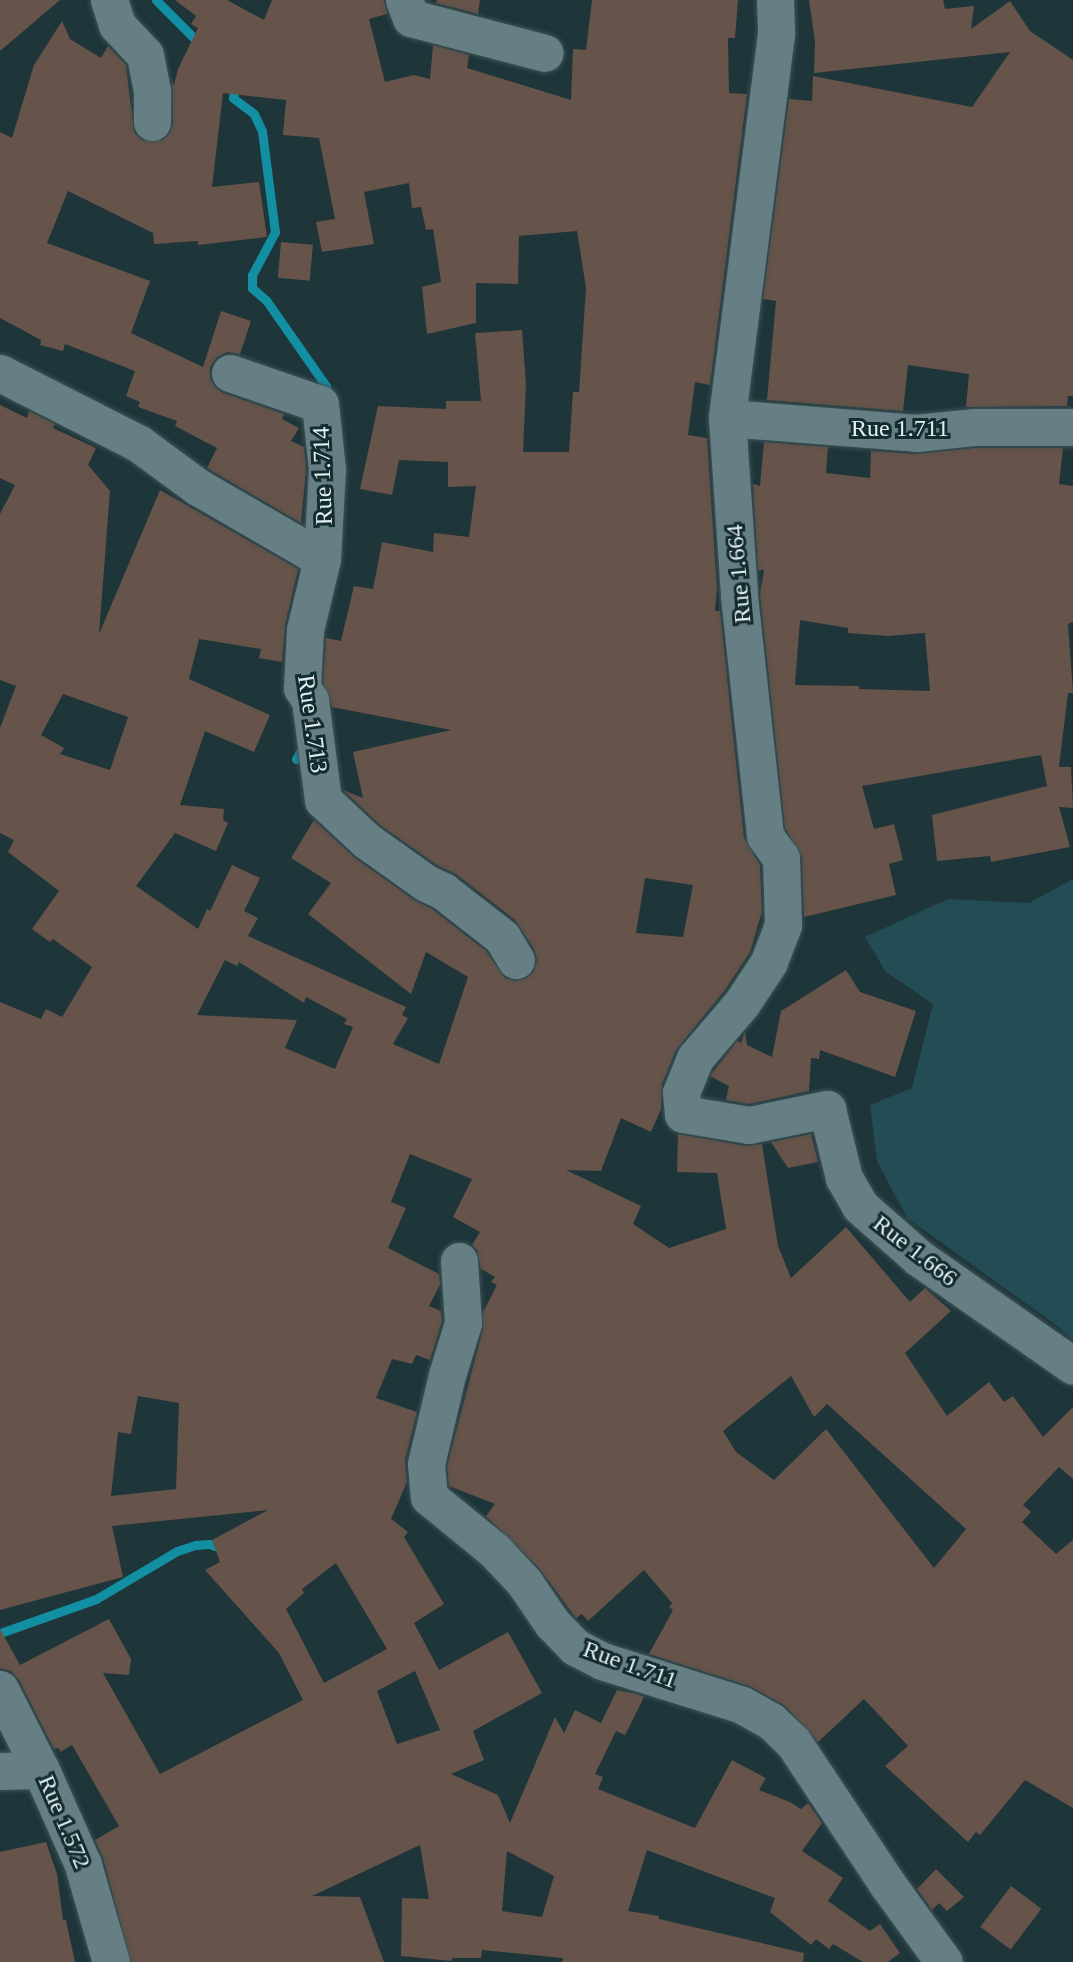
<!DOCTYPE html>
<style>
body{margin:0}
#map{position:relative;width:1073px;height:1962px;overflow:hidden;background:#1e353a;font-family:"Times New Roman",serif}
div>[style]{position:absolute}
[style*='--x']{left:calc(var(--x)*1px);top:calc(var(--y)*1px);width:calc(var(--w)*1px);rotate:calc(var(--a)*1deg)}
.green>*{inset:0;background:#244c54}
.stream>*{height:9px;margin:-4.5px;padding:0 4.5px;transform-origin:4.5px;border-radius:4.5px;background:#128fa2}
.building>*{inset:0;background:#665349;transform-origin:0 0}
.roads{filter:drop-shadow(0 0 2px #3f5457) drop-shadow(0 0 2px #3f5457)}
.minor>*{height:37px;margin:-18.5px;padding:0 18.5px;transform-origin:18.5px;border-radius:18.5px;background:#667f85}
span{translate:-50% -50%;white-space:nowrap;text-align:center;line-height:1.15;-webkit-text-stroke:6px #142b30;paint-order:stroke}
.street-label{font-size:24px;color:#e2eff2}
</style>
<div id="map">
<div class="green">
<div style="clip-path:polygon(1073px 879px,1073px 1341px,1060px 1328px,907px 1218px,877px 1161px,870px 1105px,912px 1088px,933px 1004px,886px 972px,865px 937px,948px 899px,1029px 903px)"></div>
</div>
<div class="stream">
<div style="--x:156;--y:0;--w:65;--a:45"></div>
<div style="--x:236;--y:85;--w:13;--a:103"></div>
<div style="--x:233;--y:98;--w:26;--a:37"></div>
<div style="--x:254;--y:114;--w:19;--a:65"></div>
<div style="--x:262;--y:131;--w:102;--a:82.7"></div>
<div style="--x:275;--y:232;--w:49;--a:118.1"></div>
<div style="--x:252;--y:275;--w:13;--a:90"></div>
<div style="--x:252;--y:288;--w:18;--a:41"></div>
<div style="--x:266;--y:300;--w:105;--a:55.1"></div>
<div style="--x:326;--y:386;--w:12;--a:76"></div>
<div style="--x:296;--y:759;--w:20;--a:-60"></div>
<div style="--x:0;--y:1633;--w:102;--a:-19.5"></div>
<div style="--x:96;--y:1599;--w:94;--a:-30.7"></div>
<div style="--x:177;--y:1551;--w:20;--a:-18"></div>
<div style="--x:196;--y:1545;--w:13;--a:-4"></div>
<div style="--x:209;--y:1544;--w:18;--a:19"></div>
</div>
<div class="building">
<div style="clip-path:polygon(0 0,60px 0,0 51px)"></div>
<div style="clip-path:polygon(evenodd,175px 0,227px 0,264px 20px,272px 0,384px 0,387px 14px,369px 19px,385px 82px,414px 75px,430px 79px,433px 45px,469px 55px,467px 68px,571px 100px,573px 49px,586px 50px,592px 0,738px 0,735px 38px,728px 38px,729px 93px,747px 94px,710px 385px,695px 382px,688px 435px,707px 438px,717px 589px,715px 611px,720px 611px,744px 838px,760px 865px,762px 912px,750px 952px,725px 990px,676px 1050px,662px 1084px,661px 1109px,651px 1132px,621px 1118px,601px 1171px,566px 1170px,641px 1206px,633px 1224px,669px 1248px,726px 1229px,717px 1173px,677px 1172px,678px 1134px,746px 1146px,762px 1144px,778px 1246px,791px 1278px,846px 1227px,910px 1302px,925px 1288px,951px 1311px,905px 1353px,947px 1416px,989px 1382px,1004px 1402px,1013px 1396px,1043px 1437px,1073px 1407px,1073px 1479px,1059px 1467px,1023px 1505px,1031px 1512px,1022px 1522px,1056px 1554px,1073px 1540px,1073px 1808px,1025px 1780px,980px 1835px,976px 1832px,968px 1842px,885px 1766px,908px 1746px,864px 1699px,818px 1742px,785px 1706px,752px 1687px,649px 1654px,673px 1610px,669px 1607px,672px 1603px,644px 1570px,588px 1621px,582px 1614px,576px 1618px,539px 1568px,486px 1516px,495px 1504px,449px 1486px,447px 1466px,483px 1329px,483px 1312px,497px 1285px,491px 1282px,495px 1277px,481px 1269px,477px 1250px,472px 1245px,480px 1232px,453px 1217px,472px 1179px,410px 1154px,391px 1202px,406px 1208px,388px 1248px,439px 1274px,440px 1285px,429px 1306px,441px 1311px,442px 1321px,430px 1360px,416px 1355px,412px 1364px,392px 1359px,376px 1398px,417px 1412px,405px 1460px,407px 1482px,391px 1519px,408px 1532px,404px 1537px,444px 1604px,414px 1623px,439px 1670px,508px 1632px,542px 1693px,473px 1731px,484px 1760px,451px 1774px,498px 1795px,510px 1823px,555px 1717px,564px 1733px,575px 1710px,601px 1723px,617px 1690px,637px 1694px,644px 1697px,625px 1735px,616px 1731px,595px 1774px,603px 1777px,598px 1789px,695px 1828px,732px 1760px,766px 1778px,759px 1790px,790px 1802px,801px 1809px,808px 1803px,822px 1823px,802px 1851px,843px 1878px,828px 1901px,870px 1931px,880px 1924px,900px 1953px,888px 1962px,863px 1962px,833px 1944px,829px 1949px,816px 1939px,811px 1945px,770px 1912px,775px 1898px,647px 1850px,628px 1911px,659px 1916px,659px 1919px,804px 1953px,803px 1962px,562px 1962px,563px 1958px,482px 1950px,481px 1958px,452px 1958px,452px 1961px,401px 1956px,402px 1898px,429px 1899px,420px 1845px,312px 1896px,360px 1897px,384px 1962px,131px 1962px,103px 1858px,95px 1840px,119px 1826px,72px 1745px,60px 1752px,59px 1748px,54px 1749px,19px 1680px,11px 1671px,0 1668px,0 1629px,20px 1665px,109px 1619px,131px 1659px,129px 1675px,103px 1673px,160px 1774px,303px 1700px,279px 1653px,205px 1570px,220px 1562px,212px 1540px,268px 1510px,112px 1526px,123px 1577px,0 1610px,0 1002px,41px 1019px,46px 1009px,62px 1017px,92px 967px,53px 939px,50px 942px,32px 929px,59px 891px,8px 852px,14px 840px,0 833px,0 728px,16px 686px,0 680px,0 514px,15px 485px,0 478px,0 405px,27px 418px,29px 411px,55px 424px,53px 428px,96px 448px,88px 465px,110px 491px,99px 634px,160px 490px,298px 569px,285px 625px,282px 662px,259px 658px,261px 649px,199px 639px,189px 679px,270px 715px,254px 752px,205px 731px,180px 805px,224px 809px,223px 820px,228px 823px,216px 851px,175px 833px,136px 886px,198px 929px,207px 909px,210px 911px,232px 865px,260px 878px,244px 911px,258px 918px,248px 936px,406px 1007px,402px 1015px,408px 1018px,393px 1044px,439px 1064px,468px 977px,426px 952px,411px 994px,308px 914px,331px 883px,291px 858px,314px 820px,355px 858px,414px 900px,432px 909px,486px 951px,505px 978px,516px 981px,526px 978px,534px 971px,537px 960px,534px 949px,515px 920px,456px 874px,437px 865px,380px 825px,343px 790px,363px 798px,353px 752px,451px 730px,332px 707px,323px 682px,326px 638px,341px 641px,354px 586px,373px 589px,382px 542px,433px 552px,434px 533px,469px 537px,476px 486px,448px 487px,448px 462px,399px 460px,392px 495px,360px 489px,378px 406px,446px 409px,446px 401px,481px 401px,475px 333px,522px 330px,526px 384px,523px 452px,569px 452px,573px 392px,579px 392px,586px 288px,577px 231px,519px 236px,518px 284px,476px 283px,476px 323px,427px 334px,422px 287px,441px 282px,433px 229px,426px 230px,421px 207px,412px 208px,409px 183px,364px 192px,374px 244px,322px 252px,316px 222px,335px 219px,319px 138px,283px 135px,286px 100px,223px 93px,212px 187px,259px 182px,267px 237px,198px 245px,198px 241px,154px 244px,153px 233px,68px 191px,47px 243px,150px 281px,131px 333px,203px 367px,221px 311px,251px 321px,240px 354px,227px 352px,217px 357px,210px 367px,210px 378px,215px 387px,223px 393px,284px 414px,282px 419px,299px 428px,291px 441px,304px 447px,306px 470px,301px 523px,207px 468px,217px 448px,175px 426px,177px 421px,138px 407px,140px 402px,126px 396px,135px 371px,65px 344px,63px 351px,40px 345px,41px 340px,0 318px,0 132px,12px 138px,34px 65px,62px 21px,70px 39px,101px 58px,108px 46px,126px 65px,134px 132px,142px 140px,162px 140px,170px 133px,173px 123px,172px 83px,174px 85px,178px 69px,198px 28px,191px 24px,196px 16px,175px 0,63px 694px,128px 717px,110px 770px,60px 754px,64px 748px,41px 735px,63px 694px,175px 0,645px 878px,693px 885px,683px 937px,636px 933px,645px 878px,175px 0,225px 960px,237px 966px,239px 962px,304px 1003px,306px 997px,347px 1019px,344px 1024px,353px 1027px,335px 1069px,285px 1048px,297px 1020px,197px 1015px,225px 960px,175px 0,791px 1376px,814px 1417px,827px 1404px,966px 1529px,934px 1568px,826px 1429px,774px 1480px,736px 1452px,723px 1431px,791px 1376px,175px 0,138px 1396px,179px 1403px,176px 1489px,111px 1496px,118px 1432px,131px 1434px,138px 1396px,175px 0,336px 1563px,387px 1649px,324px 1683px,286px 1609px,304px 1593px,302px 1589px,336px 1563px,175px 0,415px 1671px,440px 1730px,397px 1744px,377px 1691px,415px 1671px,175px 0,507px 1851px,554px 1876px,542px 1917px,502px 1911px,507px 1851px)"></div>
<div style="clip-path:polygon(437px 0,480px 0,478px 14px,436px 3px)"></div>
<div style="clip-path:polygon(809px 0,943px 0,945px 9px,974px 6px,971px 29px,1010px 1px,1030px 31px,1073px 60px,1073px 396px,1068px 396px,1067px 406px,966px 407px,969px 374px,908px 365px,903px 411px,767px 400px,776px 301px,763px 299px,789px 99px,812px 101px,813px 76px,972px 107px,1010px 52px,814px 73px,815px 41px)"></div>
<div style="left:281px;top:242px;width:32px;height:36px;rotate:5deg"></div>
<div style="clip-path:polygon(evenodd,764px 442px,828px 447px,826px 473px,870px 478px,871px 451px,915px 454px,974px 448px,1063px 448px,1059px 484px,1073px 486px,1073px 622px,1068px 624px,1073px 693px,1068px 693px,1059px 767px,1071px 767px,1073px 808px,1059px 807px,1070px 847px,991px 862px,990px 856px,937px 861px,932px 815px,1047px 786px,1041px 755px,862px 786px,874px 829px,894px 824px,903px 860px,889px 864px,896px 895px,804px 917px,802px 857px,785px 828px,760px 594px,764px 570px,758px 570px,753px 484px,760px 486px,764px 442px,800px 620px,848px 628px,848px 633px,888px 636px,925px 633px,930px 691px,859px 689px,859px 686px,795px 685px,800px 620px)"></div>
<div style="clip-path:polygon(846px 970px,860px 992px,916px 1011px,895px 1077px,820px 1050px,819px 1059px,811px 1058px,809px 1091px,749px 1104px,726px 1100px,729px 1086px,710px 1076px,737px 1041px,741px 1043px,745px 1032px,747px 1045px,772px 1057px,781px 1011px)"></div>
<div style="clip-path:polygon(811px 1134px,818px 1162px,788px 1168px,771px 1142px)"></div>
<div style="clip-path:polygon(46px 1842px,57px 1874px,63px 1920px,66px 1920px,75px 1962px,0 1962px,0 1852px)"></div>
<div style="clip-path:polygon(936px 1869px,964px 1897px,947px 1911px,939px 1903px,932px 1910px,917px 1889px)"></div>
<div style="left:1011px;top:1886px;width:38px;height:51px;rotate:37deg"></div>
</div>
<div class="roads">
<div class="minor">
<div style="--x:109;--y:0;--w:26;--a:72"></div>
<div style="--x:117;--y:25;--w:41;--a:47"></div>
<div style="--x:145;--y:55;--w:36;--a:79"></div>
<div style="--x:152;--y:90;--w:32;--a:90"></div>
<div style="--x:404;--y:0;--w:19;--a:69"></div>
<div style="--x:411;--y:18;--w:138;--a:14.6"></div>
<div style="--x:775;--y:0;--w:34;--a:88"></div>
<div style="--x:776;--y:34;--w:387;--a:97.3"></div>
<div style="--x:727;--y:418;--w:178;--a:86.1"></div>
<div style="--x:739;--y:596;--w:241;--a:83.8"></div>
<div style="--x:765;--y:836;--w:27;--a:54"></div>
<div style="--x:781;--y:858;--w:67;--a:88.3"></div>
<div style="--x:783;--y:925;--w:40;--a:111"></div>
<div style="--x:769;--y:962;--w:49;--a:123.4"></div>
<div style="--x:742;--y:1003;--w:72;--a:130.5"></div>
<div style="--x:695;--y:1058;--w:37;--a:112"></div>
<div style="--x:681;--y:1092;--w:22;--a:85"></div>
<div style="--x:683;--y:1114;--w:67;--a:9.5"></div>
<div style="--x:749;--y:1125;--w:80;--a:-11.6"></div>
<div style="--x:827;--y:1109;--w:71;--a:76.2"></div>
<div style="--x:844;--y:1178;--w:32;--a:60"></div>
<div style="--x:860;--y:1206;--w:79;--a:41.4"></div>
<div style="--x:919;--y:1258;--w:188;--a:35"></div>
<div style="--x:0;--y:373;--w:155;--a:26.9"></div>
<div style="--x:138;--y:443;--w:74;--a:36.3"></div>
<div style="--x:198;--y:487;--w:143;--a:30.1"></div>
<div style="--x:322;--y:559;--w:73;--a:103.5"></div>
<div style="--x:305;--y:630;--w:58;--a:93"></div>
<div style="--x:302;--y:688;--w:14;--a:56"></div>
<div style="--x:310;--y:700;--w:101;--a:82.6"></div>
<div style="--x:323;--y:800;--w:60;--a:43"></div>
<div style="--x:367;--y:841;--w:72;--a:35.4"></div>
<div style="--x:426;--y:883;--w:19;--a:25"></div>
<div style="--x:443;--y:891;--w:75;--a:37.9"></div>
<div style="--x:502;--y:937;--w:27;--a:59"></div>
<div style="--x:230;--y:373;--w:95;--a:19"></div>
<div style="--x:320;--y:404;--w:65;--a:83.9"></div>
<div style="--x:327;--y:469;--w:90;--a:93.2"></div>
<div style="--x:727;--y:418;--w:190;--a:4.5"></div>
<div style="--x:916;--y:433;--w:57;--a:-6"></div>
<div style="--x:973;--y:427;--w:100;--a:0"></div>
<div style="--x:459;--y:1261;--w:62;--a:86.3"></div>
<div style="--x:463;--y:1323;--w:54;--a:107.1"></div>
<div style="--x:447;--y:1375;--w:91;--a:103.3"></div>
<div style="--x:426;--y:1464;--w:33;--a:85"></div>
<div style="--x:429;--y:1497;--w:84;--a:39.2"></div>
<div style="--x:494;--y:1550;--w:44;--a:46.8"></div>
<div style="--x:524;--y:1582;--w:50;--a:55.7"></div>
<div style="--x:552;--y:1623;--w:33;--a:46"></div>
<div style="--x:575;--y:1647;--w:30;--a:27"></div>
<div style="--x:602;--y:1661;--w:147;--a:17.4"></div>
<div style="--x:742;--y:1705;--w:33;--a:29"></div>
<div style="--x:771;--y:1721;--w:30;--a:44"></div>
<div style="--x:793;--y:1742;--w:172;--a:56.4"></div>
<div style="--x:888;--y:1885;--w:95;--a:54"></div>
<div style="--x:0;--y:1689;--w:91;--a:63.2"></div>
<div style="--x:41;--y:1770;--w:104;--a:66.1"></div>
<div style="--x:83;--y:1865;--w:101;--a:73.9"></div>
<div style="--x:0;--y:1771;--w:41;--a:-1.4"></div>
</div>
</div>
<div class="street-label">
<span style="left:900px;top:429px">Rue 1.711</span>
<span style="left:323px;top:476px;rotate:-92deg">Rue 1.714</span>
<span style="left:739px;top:574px;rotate:-95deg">Rue 1.664</span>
<span style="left:312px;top:724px;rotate:82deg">Rue 1.713</span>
<span style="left:915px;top:1251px;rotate:38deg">Rue 1.666</span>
<span style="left:630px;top:1665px;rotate:20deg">Rue 1.711</span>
<span style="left:64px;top:1822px;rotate:67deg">Rue 1.572</span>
</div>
</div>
